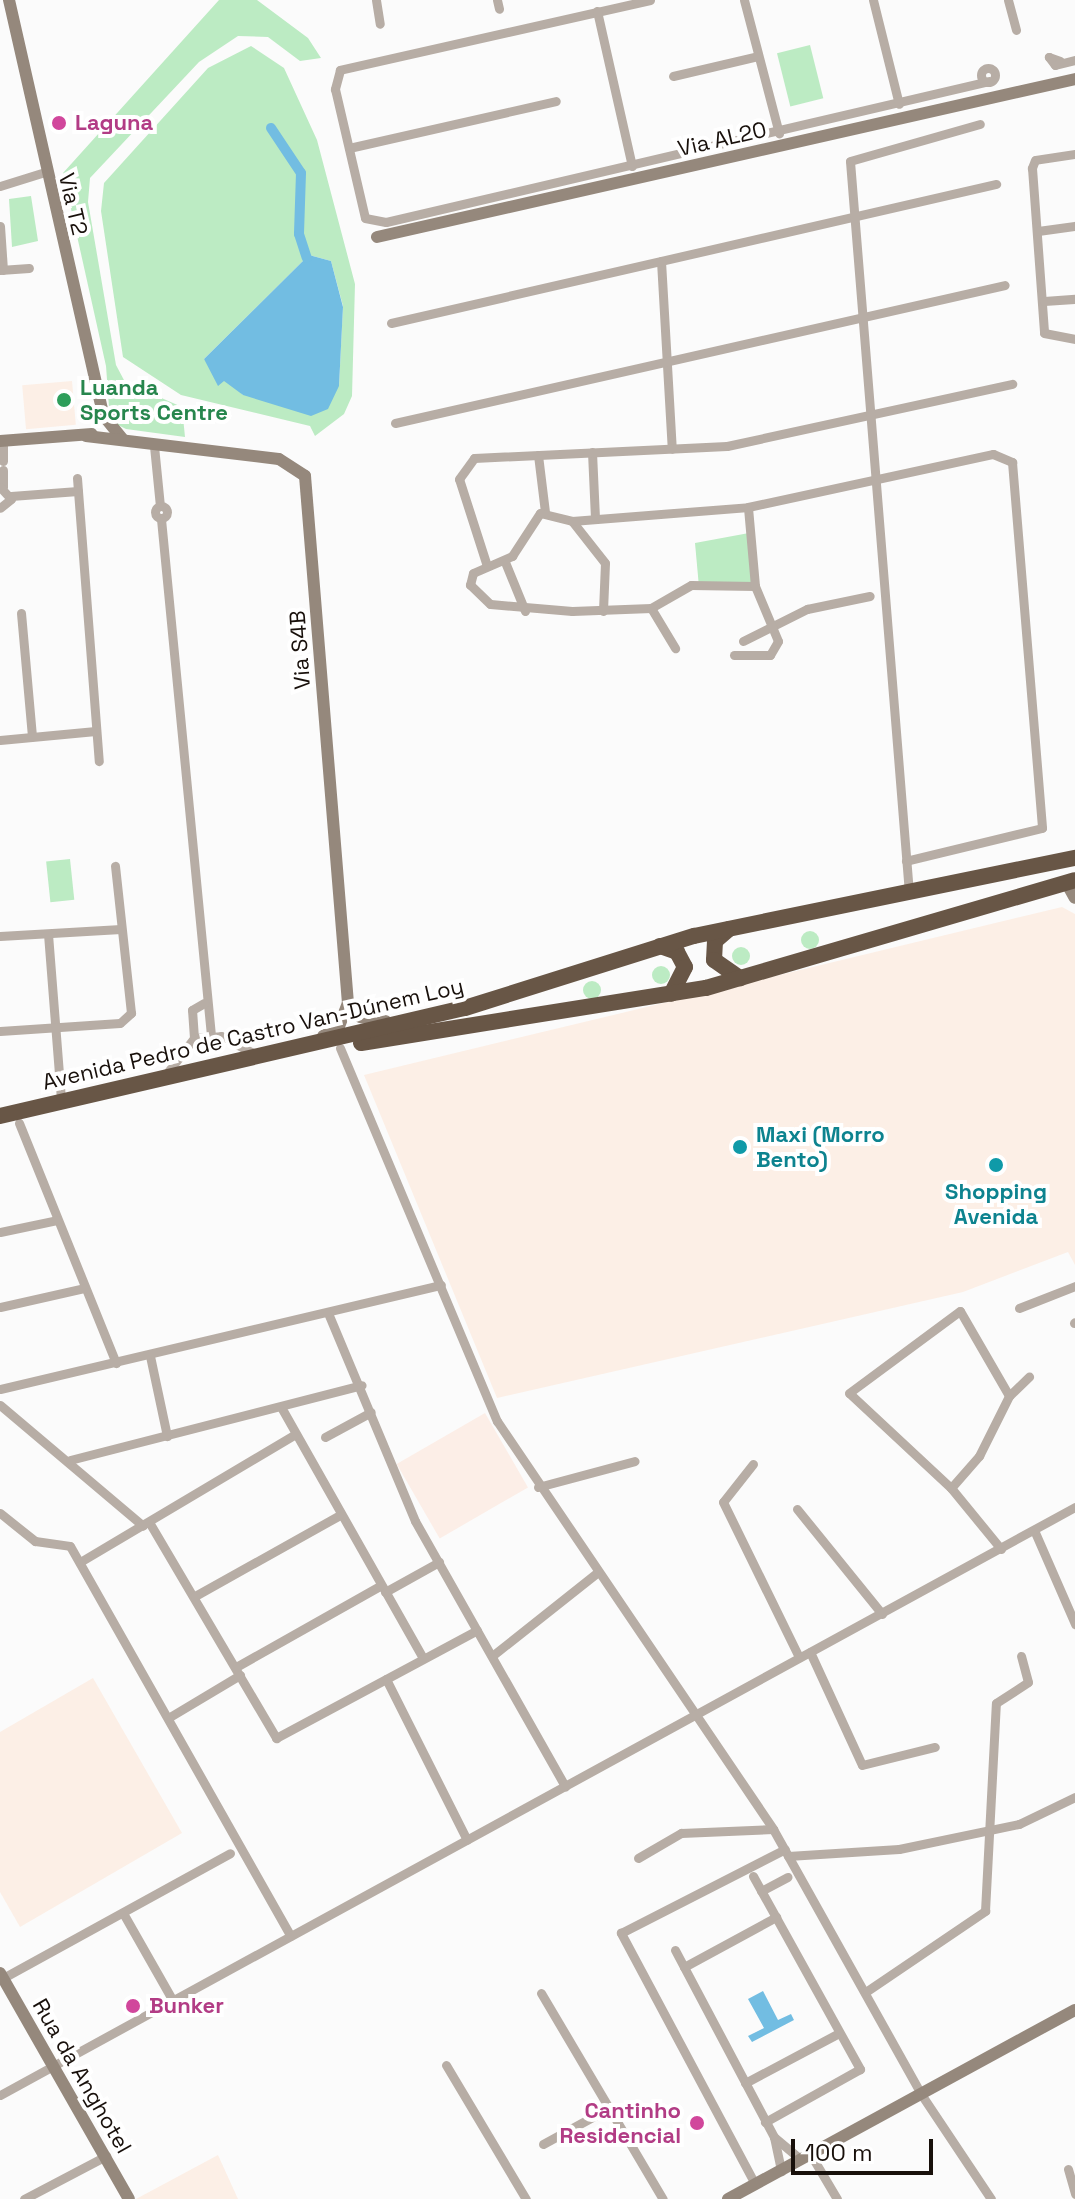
<!DOCTYPE html>
<meta charset="utf-8">
<style>
body{margin:0}
#map{position:relative;width:1075px;height:2199px;overflow:hidden;background:#fbfbfb;font-family:"Space Grotesk",sans-serif}
div>[style]{position:absolute}
[style*='--x']{left:calc(var(--x)*1px);top:calc(var(--y)*1px);width:calc(var(--w)*1px);rotate:calc(var(--a)*1deg)}
.built>*{inset:0;background:#fcefe6;transform-origin:0 0}
.education>*{inset:0;background:#fceee7;transform-origin:0 0}
.green>*{inset:0;background:#bcebc3;transform-origin:0 0}
.round{border-radius:50%}
.water>*{inset:0;background:#72bde2}
.canal>*{height:10px;margin:-5px;padding:0 5px;transform-origin:5px;border-radius:5px;background:#72bde2}
.street>*{height:9px;margin:-4.5px;padding:0 4.5px;transform-origin:4.5px;border-radius:4.5px;background:#b7ada5}
.street>.ring{margin:-4.5px;padding:0;box-sizing:content-box;background:none;border:9px solid #b7ada5;border-radius:50%}
.secondary>*{height:12px;margin:-6px;padding:0 6px;transform-origin:6px;border-radius:6px;background:#95887c}
.highway>*{height:16px;margin:-8px;padding:0 8px;transform-origin:8px;border-radius:8px;background:#685646}
.dots>*{width:22px;height:22px;translate:-50% -50%;box-sizing:border-box;border:4px solid #fff;border-radius:50%}
span{translate:-50% -50%;white-space:nowrap;text-align:center;line-height:1.15;-webkit-text-stroke:8px #fff;paint-order:stroke}
.hotel-label{font-size:22px;color:#b23c85;font-weight:700}
.left{translate:0 -50%;text-align:left}
.right{translate:-100% -50%;text-align:right}
.street-label{font-size:22px;color:#18100b}
.leisure-label{font-size:22px;color:#27864d;font-weight:700}
.culture-label{font-size:22px;color:#0d838f;font-weight:700}
.scale{position:absolute;left:791px;top:2139px;width:142px;height:36px;box-sizing:border-box;border:4px solid #18100b;border-top:0;padding-left:10px;font-size:24px;line-height:28px;white-space:nowrap;color:#18100b;-webkit-text-stroke:6px #fff;paint-order:stroke}
</style>
<div id="map">
<div class="built">
<div style="left:72px;top:381px;width:44px;height:50px;rotate:85deg"></div>
<div style="clip-path:polygon(1062px 907px,1075px 914px,1075px 1265px,1068px 1252px,963px 1292px,497px 1398px,364px 1075px)"></div>
<div style="clip-path:polygon(93px 1678px,182px 1833px,20px 1927px,0 1892px,0 1732px)"></div>
<div style="clip-path:polygon(218px 2155px,238px 2199px,136px 2199px,164px 2184px)"></div>
</div>
<div class="education">
<div style="left:485px;top:1413px;width:86px;height:102px;rotate:60deg"></div>
</div>
<div class="green">
<div style="clip-path:polygon(219px 0,257px 0,308px 38px,321px 58px,300px 61px,268px 37px,238px 36px,199px 62px,90px 178px,88px 202px,116px 365px,125px 382px,182px 407px,185px 437px,126px 429px,110px 421px,106px 366px,63px 173px)"></div>
<div style="left:810px;top:45px;width:55px;height:34px;rotate:76deg"></div>
<div style="clip-path:polygon(evenodd,251px 46px,284px 68px,317px 140px,355px 284px,352px 396px,344px 414px,315px 436px,310px 426px,181px 395px,123px 357px,101px 211px,104px 183px,208px 68px,251px 46px,309px 255px,331px 261px,343px 306px,339px 386px,243px 395px,204px 359px,309px 255px)"></div>
<div style="clip-path:polygon(31px 196px,38px 241px,12px 247px,9px 199px)"></div>
<div style="clip-path:polygon(749px 533px,752px 583px,699px 587px,695px 543px)"></div>
<div style="left:70px;top:859px;width:41px;height:24px;rotate:84deg"></div>
<div class="round" style="left:801px;top:931px;width:18px;height:18px"></div>
<div class="round" style="left:732px;top:947px;width:18px;height:18px"></div>
<div class="round" style="left:652px;top:966px;width:18px;height:18px"></div>
<div class="round" style="left:583px;top:981px;width:18px;height:18px"></div>
</div>
<div class="water">
<div style="clip-path:polygon(309px 255px,331px 261px,343px 307px,339px 386px,328px 409px,311px 416px,243px 395px,224px 381px,218px 386px,204px 359px)"></div>
<div style="clip-path:polygon(763px 1991px,778px 2020px,791px 2014px,794px 2020px,752px 2042px,748px 2036px,764px 2028px,748px 1999px)"></div>
</div>
<div class="canal">
<div style="--x:271;--y:128;--w:54;--a:56.3"></div>
<div style="--x:301;--y:173;--w:61;--a:91.9"></div>
<div style="--x:299;--y:234;--w:25;--a:72"></div>
</div>
<div class="street">
<div style="--x:376;--y:0;--w:24;--a:81"></div>
<div style="--x:497;--y:0;--w:9;--a:77"></div>
<div style="--x:650;--y:0;--w:318;--a:167.3"></div>
<div style="--x:340;--y:70;--w:20;--a:105"></div>
<div style="--x:335;--y:89;--w:132;--a:76.9"></div>
<div style="--x:365;--y:218;--w:21;--a:11"></div>
<div style="--x:386;--y:222;--w:619;--a:-13.16"></div>
<div style="--x:744;--y:0;--w:138;--a:75.3"></div>
<div style="--x:873;--y:0;--w:107;--a:76"></div>
<div style="--x:1008;--y:0;--w:31;--a:75"></div>
<div style="--x:597;--y:11;--w:159;--a:77.3"></div>
<div style="--x:1060;--y:61;--w:12;--a:-160"></div>
<div style="--x:1049;--y:57;--w:10;--a:53"></div>
<div style="--x:1055;--y:65;--w:21;--a:-14"></div>
<div class="ring" style="left:981px;top:68px;width:5px;height:5px"></div>
<div style="--x:673;--y:76;--w:87;--a:-13.2"></div>
<div style="--x:349;--y:148;--w:212;--a:-12.8"></div>
<div style="--x:1075;--y:154;--w:40;--a:171.5"></div>
<div style="--x:1035;--y:160;--w:9;--a:111"></div>
<div style="--x:1032;--y:168;--w:165;--a:85.8"></div>
<div style="--x:1044;--y:333;--w:32;--a:11"></div>
<div style="--x:0;--y:186;--w:47;--a:-17.3"></div>
<div style="--x:0;--y:226;--w:44;--a:86.1"></div>
<div style="--x:1038;--y:231;--w:37;--a:-8"></div>
<div style="--x:661;--y:261;--w:188;--a:86.7"></div>
<div style="--x:0;--y:270;--w:29;--a:-4"></div>
<div style="--x:1044;--y:301;--w:31;--a:-4"></div>
<div style="--x:391;--y:323;--w:621;--a:-12.94"></div>
<div style="--x:395;--y:423;--w:625;--a:-12.75"></div>
<div style="--x:3;--y:441;--w:20;--a:90"></div>
<div style="--x:154;--y:446;--w:60;--a:84.3"></div>
<div style="--x:592;--y:452;--w:67;--a:87.4"></div>
<div style="--x:538;--y:455;--w:57;--a:83"></div>
<div style="--x:3;--y:470;--w:17;--a:90"></div>
<div style="--x:77;--y:478;--w:284;--a:85.6"></div>
<div style="--x:0;--y:487;--w:16;--a:47"></div>
<div style="--x:11;--y:499;--w:14;--a:141"></div>
<div style="--x:11;--y:496;--w:67;--a:-4.3"></div>
<div class="ring" style="left:155px;top:506px;width:3px;height:3px"></div>
<div style="--x:161;--y:519;--w:518;--a:84.47"></div>
<div style="--x:572;--y:521;--w:53;--a:51.8"></div>
<div style="--x:605;--y:563;--w:48;--a:92.4"></div>
<div style="--x:505;--y:562;--w:53;--a:67.8"></div>
<div style="--x:487;--y:566;--w:91;--a:-107.8"></div>
<div style="--x:459;--y:479;--w:26;--a:-54"></div>
<div style="--x:474;--y:458;--w:253;--a:-2.7"></div>
<div style="--x:727;--y:446;--w:292;--a:-12.3"></div>
<div style="--x:755;--y:586;--w:64;--a:-179.1"></div>
<div style="--x:691;--y:585;--w:46;--a:150.1"></div>
<div style="--x:651;--y:608;--w:79;--a:177.8"></div>
<div style="--x:572;--y:611;--w:82;--a:-175.1"></div>
<div style="--x:490;--y:604;--w:28;--a:-136"></div>
<div style="--x:470;--y:585;--w:12;--a:-76"></div>
<div style="--x:473;--y:573;--w:43;--a:-23.6"></div>
<div style="--x:512;--y:556;--w:51;--a:-56.9"></div>
<div style="--x:540;--y:513;--w:33;--a:14"></div>
<div style="--x:572;--y:521;--w:177;--a:-4.5"></div>
<div style="--x:748;--y:507;--w:251;--a:-12.2"></div>
<div style="--x:993;--y:454;--w:21;--a:23"></div>
<div style="--x:1012;--y:462;--w:367;--a:85.3"></div>
<div style="--x:1042;--y:828;--w:140;--a:166.4"></div>
<div style="--x:651;--y:608;--w:47;--a:59"></div>
<div style="--x:21;--y:613;--w:124;--a:84.9"></div>
<div style="--x:743;--y:641;--w:72;--a:-26.6"></div>
<div style="--x:807;--y:609;--w:64;--a:-11.7"></div>
<div style="--x:734;--y:655;--w:36;--a:0"></div>
<div style="--x:770;--y:655;--w:16;--a:-60"></div>
<div style="--x:778;--y:641;--w:60;--a:-112.7"></div>
<div style="--x:755;--y:586;--w:79;--a:-95.1"></div>
<div style="--x:0;--y:740;--w:96;--a:-5.4"></div>
<div style="--x:909;--y:893;--w:734;--a:-94.61"></div>
<div style="--x:850;--y:161;--w:135;--a:-15.9"></div>
<div style="--x:48;--y:934;--w:168;--a:85.5"></div>
<div style="--x:0;--y:936;--w:121;--a:-3.3"></div>
<div style="--x:0;--y:1031;--w:120;--a:-3.8"></div>
<div style="--x:120;--y:1023;--w:15;--a:-42"></div>
<div style="--x:131;--y:1013;--w:148;--a:-96.2"></div>
<div style="--x:194;--y:1038;--w:28;--a:-94"></div>
<div style="--x:192;--y:1010;--w:14;--a:-30"></div>
<div style="--x:340;--y:1048;--w:405;--a:67.2"></div>
<div style="--x:497;--y:1421;--w:493;--a:55.9"></div>
<div style="--x:773;--y:1829;--w:304;--a:60.8"></div>
<div style="--x:921;--y:2094;--w:126;--a:56.3"></div>
<div style="--x:164;--y:1077;--w:49;--a:-52.4"></div>
<div style="--x:194;--y:1038;--w:27;--a:-4"></div>
<div style="--x:221;--y:1036;--w:40;--a:28"></div>
<div style="--x:19;--y:1123;--w:259;--a:68"></div>
<div style="--x:0;--y:1232;--w:58;--a:-11.9"></div>
<div style="--x:0;--y:1307;--w:86;--a:-12.7"></div>
<div style="--x:1019;--y:1308;--w:60;--a:-21.4"></div>
<div style="--x:328;--y:1313;--w:225;--a:67.3"></div>
<div style="--x:415;--y:1521;--w:305;--a:60.5"></div>
<div style="--x:1074;--y:1323;--w:1;--a:-45"></div>
<div style="--x:150;--y:1356;--w:82;--a:78"></div>
<div style="--x:0;--y:1389;--w:453;--a:-13.3"></div>
<div style="--x:0;--y:1405;--w:187;--a:40.2"></div>
<div style="--x:281;--y:1407;--w:288;--a:60.5"></div>
<div style="--x:325;--y:1437;--w:52;--a:-28.5"></div>
<div style="--x:70;--y:1460;--w:301;--a:-14.4"></div>
<div style="--x:753;--y:1464;--w:48;--a:128.3"></div>
<div style="--x:723;--y:1502;--w:173;--a:63.9"></div>
<div style="--x:538;--y:1487;--w:100;--a:-15"></div>
<div style="--x:951;--y:1488;--w:43;--a:-48.8"></div>
<div style="--x:979;--y:1456;--w:67;--a:-63.4"></div>
<div style="--x:1009;--y:1396;--w:28;--a:-44"></div>
<div style="--x:797;--y:1509;--w:135;--a:51"></div>
<div style="--x:0;--y:1513;--w:45;--a:38.7"></div>
<div style="--x:35;--y:1541;--w:35;--a:8"></div>
<div style="--x:70;--y:1546;--w:448;--a:60.5"></div>
<div style="--x:149;--y:1522;--w:251;--a:59.5"></div>
<div style="--x:276;--y:1738;--w:228;--a:-28.2"></div>
<div style="--x:1034;--y:1530;--w:103;--a:66.4"></div>
<div style="--x:1001;--y:1549;--w:79;--a:-129.3"></div>
<div style="--x:951;--y:1488;--w:139;--a:-137"></div>
<div style="--x:849;--y:1393;--w:138;--a:-36.5"></div>
<div style="--x:960;--y:1311;--w:98;--a:60"></div>
<div style="--x:80;--y:1562;--w:249;--a:-30.7"></div>
<div style="--x:385;--y:1592;--w:62;--a:-29.1"></div>
<div style="--x:195;--y:1596;--w:164;--a:-29.2"></div>
<div style="--x:810;--y:1652;--w:124;--a:65.3"></div>
<div style="--x:862;--y:1765;--w:75;--a:-13.9"></div>
<div style="--x:492;--y:1656;--w:135;--a:-38.4"></div>
<div style="--x:236;--y:1667;--w:165;--a:-29.4"></div>
<div style="--x:386;--y:1679;--w:180;--a:63.3"></div>
<div style="--x:168;--y:1718;--w:84;--a:-30.8"></div>
<div style="--x:788;--y:1856;--w:111;--a:-3.6"></div>
<div style="--x:899;--y:1849;--w:123;--a:-11.8"></div>
<div style="--x:1019;--y:1824;--w:62;--a:-25.7"></div>
<div style="--x:638;--y:1858;--w:50;--a:-30.2"></div>
<div style="--x:681;--y:1833;--w:92;--a:-2.5"></div>
<div style="--x:753;--y:1876;--w:221;--a:61"></div>
<div style="--x:860;--y:2069;--w:109;--a:150.8"></div>
<div style="--x:761;--y:1891;--w:30;--a:-28"></div>
<div style="--x:123;--y:1913;--w:101;--a:60.4"></div>
<div style="--x:675;--y:1950;--w:212;--a:62.1"></div>
<div style="--x:774;--y:2137;--w:35;--a:78"></div>
<div style="--x:684;--y:1967;--w:105;--a:-28.5"></div>
<div style="--x:3;--y:1978;--w:259;--a:-28.8"></div>
<div style="--x:867;--y:1991;--w:143;--a:-34.1"></div>
<div style="--x:985;--y:1911;--w:208;--a:-87"></div>
<div style="--x:996;--y:1703;--w:38;--a:-33"></div>
<div style="--x:1028;--y:1682;--w:27;--a:-105"></div>
<div style="--x:541;--y:1993;--w:239;--a:59.4"></div>
<div style="--x:446;--y:2065;--w:156;--a:59.2"></div>
<div style="--x:745;--y:2083;--w:106;--a:-28"></div>
<div style="--x:0;--y:2095;--w:1225;--a:-28.68"></div>
<div style="--x:774;--y:2137;--w:35;--a:40"></div>
<div style="--x:543;--y:2144;--w:73;--a:-28.7"></div>
<div style="--x:811;--y:2155;--w:51;--a:59.4"></div>
<div style="--x:1068;--y:2169;--w:26;--a:74"></div>
<div style="--x:755;--y:2184;--w:285;--a:-118.1"></div>
<div style="--x:621;--y:1933;--w:184;--a:-27.1"></div>
<div style="--x:24;--y:2199;--w:93;--a:-27.7"></div>
</div>
<div class="secondary">
<div style="--x:9;--y:0;--w:426;--a:77.2"></div>
<div style="--x:103;--y:415;--w:32;--a:51"></div>
<div style="--x:377;--y:237;--w:716;--a:-12.75"></div>
<div style="--x:86;--y:436;--w:194;--a:6.8"></div>
<div style="--x:279;--y:459;--w:31;--a:33"></div>
<div style="--x:305;--y:476;--w:529;--a:85.34"></div>
<div style="--x:348;--y:1003;--w:26;--a:111"></div>
<div style="--x:339;--y:1027;--w:18;--a:151"></div>
<div style="--x:0;--y:441;--w:92;--a:-4.4"></div>
<div style="--x:1066;--y:882;--w:18;--a:61"></div>
<div style="--x:348;--y:1003;--w:18;--a:49"></div>
<div style="--x:360;--y:1017;--w:26;--a:9"></div>
<div style="--x:0;--y:1973;--w:260;--a:60.3"></div>
<div style="--x:728;--y:2199;--w:395;--a:-28.6"></div>
</div>
<div class="highway">
<div style="--x:729;--y:929;--w:18;--a:139"></div>
<div style="--x:715;--y:941;--w:19;--a:93"></div>
<div style="--x:714;--y:960;--w:32;--a:35"></div>
<div style="--x:660;--y:946;--w:18;--a:19"></div>
<div style="--x:677;--y:952;--w:17;--a:62"></div>
<div style="--x:685;--y:967;--w:30;--a:117"></div>
<div style="--x:361;--y:1043;--w:349;--a:-9.1"></div>
<div style="--x:706;--y:988;--w:384;--a:-16.3"></div>
<div style="--x:0;--y:1116;--w:477;--a:-13.1"></div>
<div style="--x:465;--y:1008;--w:240;--a:-17.5"></div>
<div style="--x:694;--y:936;--w:389;--a:-11.6"></div>
</div>
<div class="dots">
<div style="left:59px;top:123px;background:#d1479c"></div>
<div style="left:64px;top:400px;background:#2e9e5b"></div>
<div style="left:740px;top:1147px;background:#0f9aa8"></div>
<div style="left:996px;top:1165px;background:#0f9aa8"></div>
<div style="left:133px;top:2006px;background:#d1479c"></div>
<div style="left:697px;top:2123px;background:#d1479c"></div>
</div>
<div class="hotel-label">
<span class="left" style="left:75px;top:123px">Laguna</span>
<span class="left" style="left:149px;top:2006px">Bunker</span>
<span class="right" style="left:681px;top:2123px">Cantinho<br>Residencial</span>
</div>
<div class="street-label">
<span style="left:722px;top:139px;rotate:-13deg">Via AL20</span>
<span style="left:73px;top:204px;rotate:77deg">Via T2</span>
<span style="left:300px;top:650px;rotate:-94deg">Via S4B</span>
<span style="left:253px;top:1034px;rotate:-13deg">Avenida Pedro de Castro Van-Dúnem Loy</span>
<span style="left:82px;top:2076px;rotate:60deg">Rua da Anghotel</span>
</div>
<div class="leisure-label">
<span class="left" style="left:80px;top:400px">Luanda<br>Sports Centre</span>
</div>
<div class="culture-label">
<span class="left" style="left:756px;top:1147px">Maxi (Morro<br>Bento)</span>
<span style="left:996px;top:1204px">Shopping<br>Avenida</span>
</div>
<div class="scale">100 m</div>
</div>
